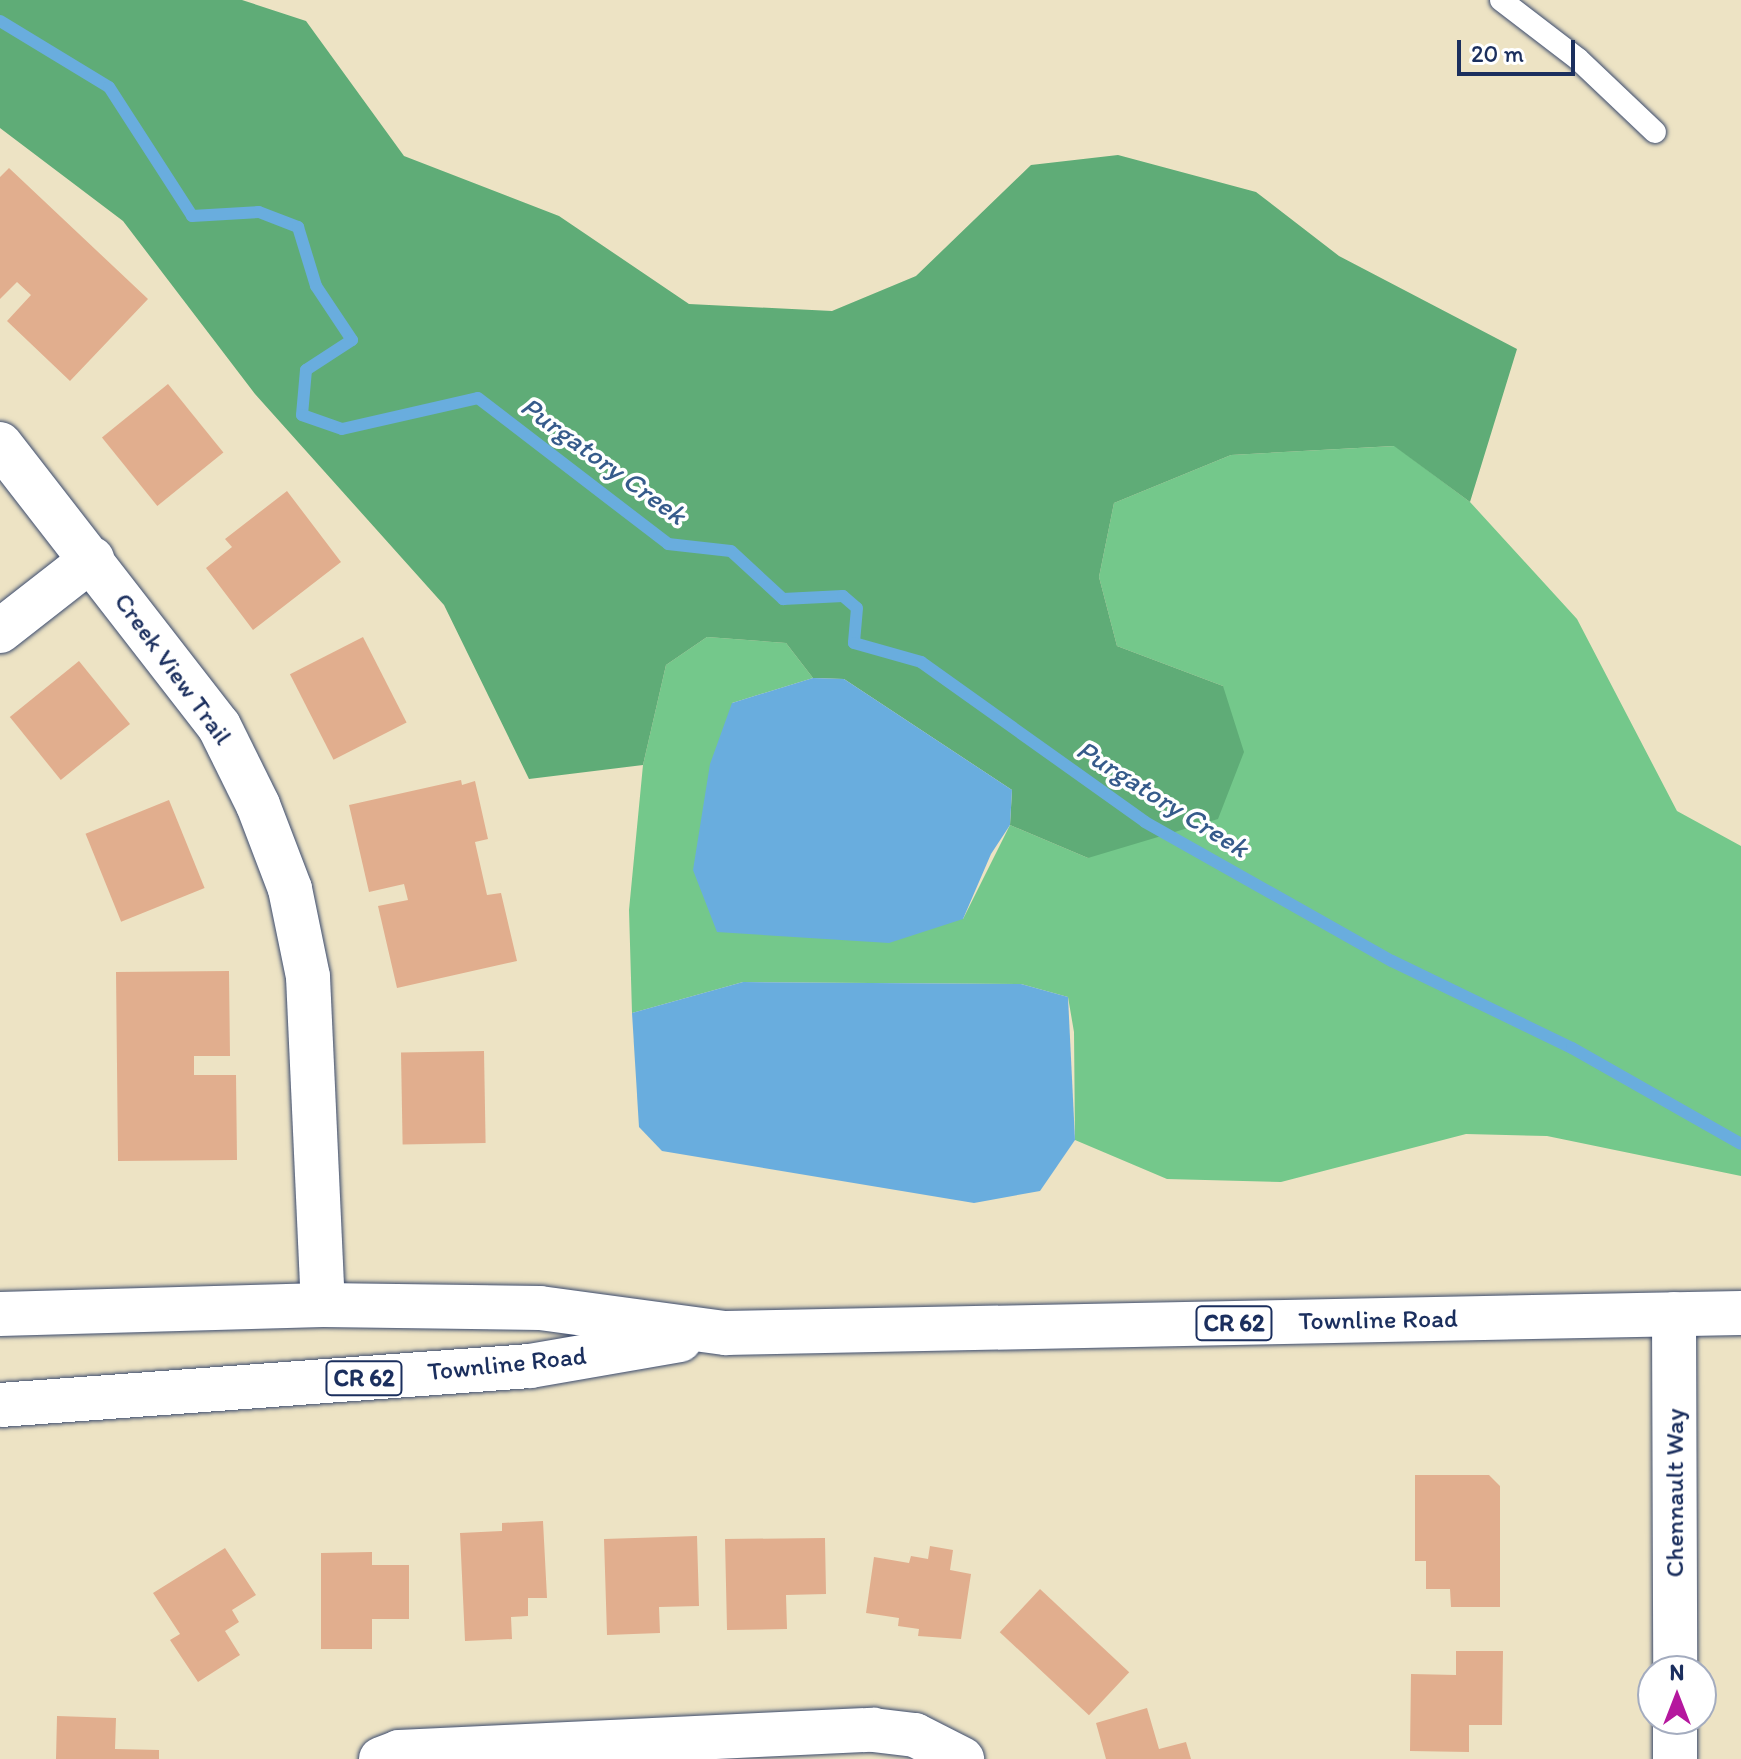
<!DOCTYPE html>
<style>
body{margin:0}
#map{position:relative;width:1741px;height:1759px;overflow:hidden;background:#ede3c4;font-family:Itim,sans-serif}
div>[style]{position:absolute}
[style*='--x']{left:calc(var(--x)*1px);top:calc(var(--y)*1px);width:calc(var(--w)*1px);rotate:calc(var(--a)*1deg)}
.green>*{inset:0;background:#74c88b}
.forest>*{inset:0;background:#5fac77}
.water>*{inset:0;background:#69adde}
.stream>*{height:12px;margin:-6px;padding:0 6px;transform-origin:6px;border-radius:6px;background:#69adde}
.building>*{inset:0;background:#e1ae8e;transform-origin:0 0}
.roads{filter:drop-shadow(0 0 2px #3a4a6d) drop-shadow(0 0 2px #3a4a6d)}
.service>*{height:22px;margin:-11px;padding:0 11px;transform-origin:11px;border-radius:11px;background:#fff}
.minor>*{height:44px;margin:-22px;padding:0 22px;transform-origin:22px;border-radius:22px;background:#fff}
.primary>*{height:44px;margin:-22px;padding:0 22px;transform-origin:22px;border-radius:22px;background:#fff}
span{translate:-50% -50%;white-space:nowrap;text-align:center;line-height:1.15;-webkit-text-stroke:7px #fff;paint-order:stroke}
.shield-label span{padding:2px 6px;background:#fff;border:2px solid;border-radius:6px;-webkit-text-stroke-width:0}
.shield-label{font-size:24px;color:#1b2f5e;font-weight:700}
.street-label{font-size:26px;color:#1b2f5e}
.water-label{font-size:28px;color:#365b8b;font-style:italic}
.north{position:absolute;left:1637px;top:1655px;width:80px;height:80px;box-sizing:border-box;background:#fff;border:2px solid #a4acbf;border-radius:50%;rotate:0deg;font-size:22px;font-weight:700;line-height:32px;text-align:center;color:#1b2f5e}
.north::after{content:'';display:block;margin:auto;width:28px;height:36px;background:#b5179e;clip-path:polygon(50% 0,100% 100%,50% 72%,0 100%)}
.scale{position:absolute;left:1457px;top:40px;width:118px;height:36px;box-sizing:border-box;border:4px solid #1b2f5e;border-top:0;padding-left:10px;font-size:24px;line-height:28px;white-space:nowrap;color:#1b2f5e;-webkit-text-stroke:6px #fff;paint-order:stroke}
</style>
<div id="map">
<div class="green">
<div style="clip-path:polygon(1395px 446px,1470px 502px,1577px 619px,1677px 811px,1741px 846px,1741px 1176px,1547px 1136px,1466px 1134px,1281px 1182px,1167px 1179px,1075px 1140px,1074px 1032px,1068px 997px,1021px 984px,743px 982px,632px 1013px,629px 910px,643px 765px,666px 665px,707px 637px,786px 643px,813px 678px,732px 703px,963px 919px,1010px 825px,1088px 858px,1223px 686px,1117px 646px,1099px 577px,1114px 503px,1231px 455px)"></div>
</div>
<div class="forest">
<div style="clip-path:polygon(0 0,242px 0,306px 21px,404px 156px,559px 216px,689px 304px,832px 311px,916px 276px,1031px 165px,1118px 155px,1256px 192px,1339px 256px,1517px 349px,1470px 502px,1394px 446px,1231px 455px,1114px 503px,1099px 577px,1117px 646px,1223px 686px,1244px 752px,1218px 819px,1088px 858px,1010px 825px,1012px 790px,844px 679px,813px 678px,786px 643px,707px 637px,666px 665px,643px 765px,529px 779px,444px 605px,255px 394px,123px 221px,0 128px)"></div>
</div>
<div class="water">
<div style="clip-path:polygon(813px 678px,844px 679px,1012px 790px,1010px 825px,991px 854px,963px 919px,889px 943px,717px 932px,693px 870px,710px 764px,732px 703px)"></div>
<div style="clip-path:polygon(743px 982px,1021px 984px,1068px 997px,1075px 1140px,1040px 1191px,974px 1203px,662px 1151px,639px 1127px,632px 1013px)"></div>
</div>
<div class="stream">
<div style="--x:0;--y:21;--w:127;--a:31.2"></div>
<div style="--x:109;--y:87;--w:153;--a:57.2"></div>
<div style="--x:192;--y:216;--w:67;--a:-3.4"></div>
<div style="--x:259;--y:212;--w:42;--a:21"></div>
<div style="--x:298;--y:227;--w:62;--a:73"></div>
<div style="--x:316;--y:286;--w:65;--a:56.3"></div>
<div style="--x:352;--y:340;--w:55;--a:146.9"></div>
<div style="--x:306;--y:370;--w:45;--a:95.1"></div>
<div style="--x:302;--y:415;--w:42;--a:19.3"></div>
<div style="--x:342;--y:429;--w:139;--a:-12.8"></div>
<div style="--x:478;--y:398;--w:240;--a:37.5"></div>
<div style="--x:668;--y:544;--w:63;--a:6.3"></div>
<div style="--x:731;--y:551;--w:71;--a:42.7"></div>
<div style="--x:783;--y:599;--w:60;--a:-2.9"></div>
<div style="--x:843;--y:596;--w:18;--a:41"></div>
<div style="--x:857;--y:608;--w:35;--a:95"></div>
<div style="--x:854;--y:643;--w:70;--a:15.8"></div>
<div style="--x:921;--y:662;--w:275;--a:35.5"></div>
<div style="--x:1145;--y:822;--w:283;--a:29.4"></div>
<div style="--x:1392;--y:961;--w:200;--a:25.8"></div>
<div style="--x:1572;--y:1048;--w:194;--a:29.6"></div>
</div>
<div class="building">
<div style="clip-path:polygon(9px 168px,148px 299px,70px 381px,7px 321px,31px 295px,17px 282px,0 299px,0 177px)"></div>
<div style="left:168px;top:384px;width:88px;height:85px;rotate:51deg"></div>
<div style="clip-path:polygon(287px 491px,341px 562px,253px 630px,206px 568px,232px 547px,225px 539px)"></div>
<div style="left:363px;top:637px;width:96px;height:82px;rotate:63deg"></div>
<div style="left:79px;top:661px;width:81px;height:89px;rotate:51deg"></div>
<div style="clip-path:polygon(461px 780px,462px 785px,475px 781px,488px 839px,475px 842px,487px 895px,501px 893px,517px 961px,397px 988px,378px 906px,408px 900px,404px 884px,369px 892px,349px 805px)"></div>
<div style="left:169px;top:800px;width:95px;height:90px;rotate:68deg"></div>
<div style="clip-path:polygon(229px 971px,230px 1056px,194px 1056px,194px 1075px,236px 1075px,237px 1160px,118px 1161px,116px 972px)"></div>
<div style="left:484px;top:1051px;width:92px;height:83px;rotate:89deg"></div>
<div style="clip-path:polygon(1415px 1475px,1489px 1475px,1500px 1486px,1500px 1607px,1451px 1607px,1450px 1589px,1426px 1589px,1426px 1561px,1415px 1561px)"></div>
<div style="clip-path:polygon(543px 1521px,547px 1598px,528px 1598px,528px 1616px,511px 1617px,512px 1639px,465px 1641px,460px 1533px,502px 1531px,502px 1523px)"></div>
<div style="clip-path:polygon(697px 1536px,699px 1606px,659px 1607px,660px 1633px,607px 1635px,604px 1539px)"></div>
<div style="clip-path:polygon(825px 1538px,826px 1594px,786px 1595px,787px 1629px,727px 1630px,725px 1539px)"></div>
<div style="clip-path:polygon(930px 1546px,953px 1550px,950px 1570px,971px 1574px,961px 1639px,918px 1636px,919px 1629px,898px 1626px,899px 1618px,866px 1613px,874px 1557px,909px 1563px,911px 1556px,928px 1559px)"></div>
<div style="clip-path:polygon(225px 1548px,256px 1595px,232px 1610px,239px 1622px,225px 1631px,240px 1655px,198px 1682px,170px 1640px,180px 1634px,153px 1593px)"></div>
<div style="clip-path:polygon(372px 1552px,372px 1565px,409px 1565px,409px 1619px,372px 1619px,372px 1649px,321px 1649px,321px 1553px)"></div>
<div style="left:1040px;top:1589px;width:122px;height:59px;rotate:43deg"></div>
<div style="clip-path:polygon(1456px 1651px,1503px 1651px,1502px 1725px,1469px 1725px,1469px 1752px,1410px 1751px,1411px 1674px,1456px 1675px)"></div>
<div style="clip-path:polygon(1147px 1708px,1159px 1749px,1186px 1742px,1191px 1759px,1106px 1759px,1096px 1723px)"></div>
<div style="clip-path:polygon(57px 1716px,116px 1718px,115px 1749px,159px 1750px,159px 1759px,56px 1759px)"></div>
</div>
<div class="roads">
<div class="service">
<div style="--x:1501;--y:0;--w:97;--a:37.5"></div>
<div style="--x:1578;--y:59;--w:106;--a:43.5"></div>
</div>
<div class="minor">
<div style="--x:0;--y:444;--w:357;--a:52.2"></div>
<div style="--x:219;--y:726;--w:88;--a:63.7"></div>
<div style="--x:258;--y:805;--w:90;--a:69.1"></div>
<div style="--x:290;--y:889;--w:90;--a:78.4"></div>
<div style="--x:308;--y:977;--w:328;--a:87.4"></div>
<div style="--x:0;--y:631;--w:117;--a:-38"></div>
<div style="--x:1674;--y:1314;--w:357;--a:89.8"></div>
<div style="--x:381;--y:1759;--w:19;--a:-21"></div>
<div style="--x:399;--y:1752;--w:475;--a:-2.7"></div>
<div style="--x:873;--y:1730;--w:42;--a:6.8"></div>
<div style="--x:915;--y:1735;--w:53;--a:27.1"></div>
<div style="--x:1675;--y:1759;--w:40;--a:-90"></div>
</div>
<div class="primary">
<div style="--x:0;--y:1314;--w:323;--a:-1.6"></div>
<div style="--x:323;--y:1305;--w:217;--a:0.8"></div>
<div style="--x:540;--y:1308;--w:188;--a:7.7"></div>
<div style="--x:726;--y:1333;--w:1015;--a:-1.13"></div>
<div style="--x:0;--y:1405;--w:531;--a:-4.21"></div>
<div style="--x:530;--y:1366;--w:152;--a:-9.8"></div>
</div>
</div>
<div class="shield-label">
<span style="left:1234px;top:1323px">CR 62</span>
<span style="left:364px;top:1378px">CR 62</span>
</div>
<div class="street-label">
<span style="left:173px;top:669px;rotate:54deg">Creek View Trail</span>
<span style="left:1378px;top:1320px;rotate:-1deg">Townline Road</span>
<span style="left:507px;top:1364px;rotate:-6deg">Townline Road</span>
<span style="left:1675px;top:1493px;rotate:-90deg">Chennault Way</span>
</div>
<div class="water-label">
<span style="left:604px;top:460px;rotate:36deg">Purgatory Creek</span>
<span style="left:1163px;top:798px;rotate:32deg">Purgatory Creek</span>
</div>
<div class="north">N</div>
<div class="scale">20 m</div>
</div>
